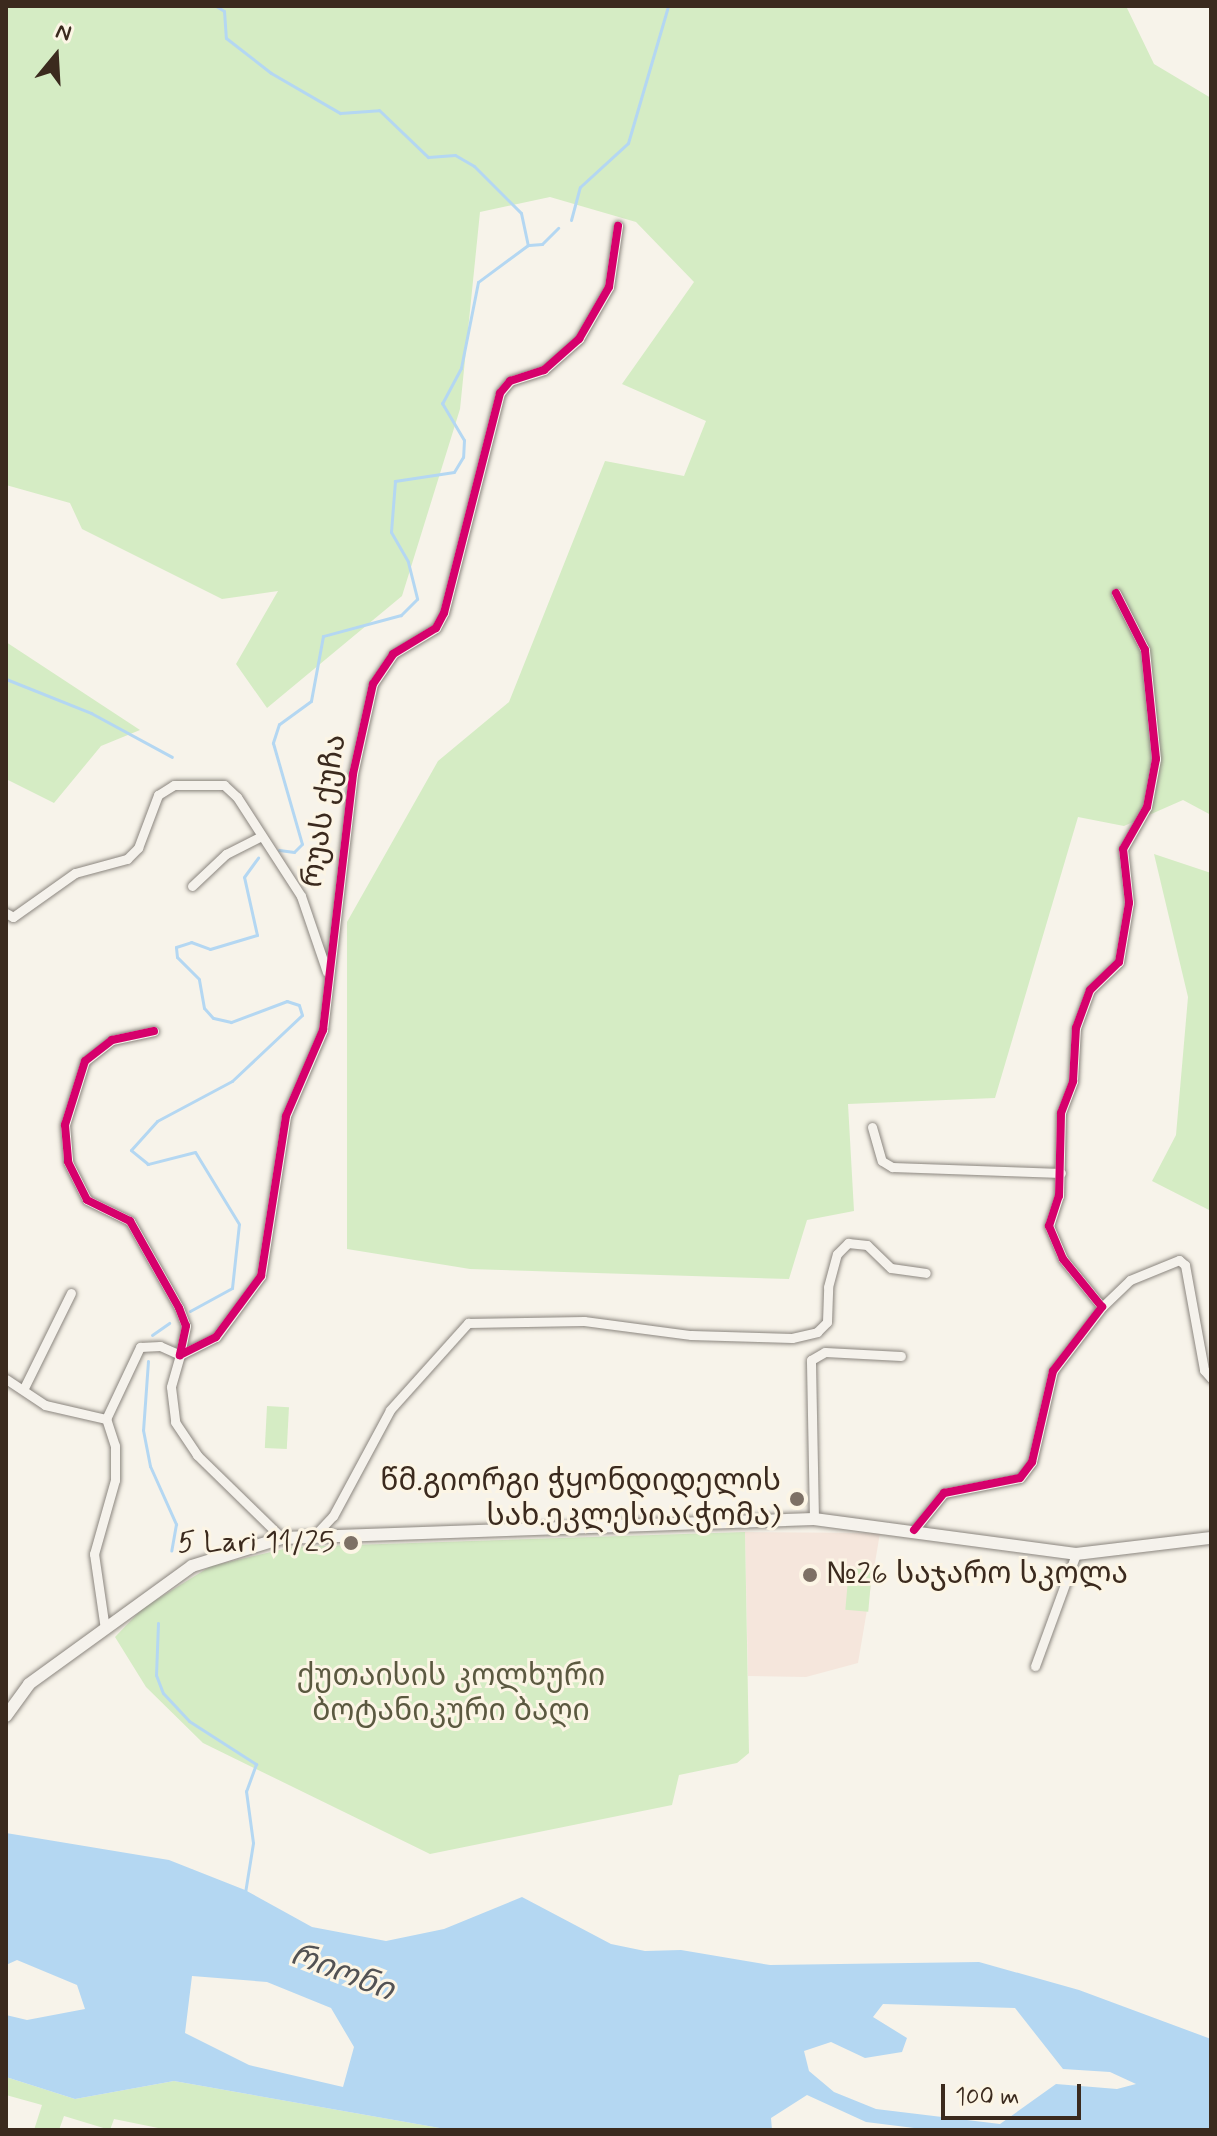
<!DOCTYPE html>
<meta charset="utf-8">
<style>
body{margin:0}
#map{position:relative;width:1217px;height:2136px;overflow:hidden;background:#f7f3ea;font-family:Mynerve,"Noto Sans Georgian",sans-serif}
div>[style]{position:absolute}
[style*='--x']{left:calc(var(--x)*1px);top:calc(var(--y)*1px);width:calc(var(--w)*1px);rotate:calc(var(--a)*1deg)}
.built>*{inset:0;background:#f5e6dc}
.green>*{inset:0;background:#d5ecc4;transform-origin:0 0}
.water>*{inset:0;background:#b4d7f2}
.stream>*{height:3px;margin:-1.5px;padding:0 1.5px;transform-origin:1.5px;border-radius:1.5px;background:#b4d7f2}
.roads{filter:drop-shadow(0 0 2px #8b867f) drop-shadow(0 0 2px #8b867f)}
.minor>*{height:9px;margin:-4.5px;padding:0 4.5px;transform-origin:4.5px;border-radius:4.5px;background:#f5f2ec}
.major>*{height:12px;margin:-6px;padding:0 6px;transform-origin:6px;border-radius:6px;background:#f5f2ec}
.cycleway>*{height:8px;margin:-4px;padding:0 4px;transform-origin:4px;border-radius:4px;background:#d6006c}
.dots>*{width:22px;height:22px;translate:-50% -50%;box-sizing:border-box;border:4px solid #fcf5e5;border-radius:50%}
span{translate:-50% -50%;white-space:nowrap;text-align:center;line-height:1.15;-webkit-text-stroke:6px #fcf5e5;paint-order:stroke}
.street-label{font-size:30px;color:#3b2a1e}
.poi-label{font-size:30px;color:#3b2a1e}
.right{translate:-100% -50%;text-align:right}
.left{translate:0 -50%;text-align:left}
.park-label{font-size:30px;color:#5b5940}
.water-label{font-size:32px;color:#525254;font-style:italic}
.frame{position:absolute;inset:0;border:8px solid #3b2a1e;pointer-events:none}
.north{position:absolute;left:16px;top:16px;width:80px;height:80px;-webkit-text-stroke:6px #fcf5e5;paint-order:stroke;rotate:18deg;font-size:22px;font-weight:700;line-height:32px;text-align:center;color:#3b2a1e}
.north::after{content:'';display:block;margin:auto;width:28px;height:36px;background:#3b2a1e;clip-path:polygon(50% 0,100% 100%,50% 72%,0 100%)}
.scale{position:absolute;left:941px;top:2084px;width:140px;height:36px;box-sizing:border-box;border:4px solid #3b2a1e;border-top:0;padding-left:10px;font-size:24px;line-height:28px;white-space:nowrap;color:#3b2a1e;-webkit-text-stroke:6px #fcf5e5;paint-order:stroke}
</style>
<div id="map">
<div class="built">
<div style="clip-path:polygon(745px 1532px,880px 1533px,858px 1663px,806px 1677px,748px 1676px)"></div>
</div>
<div class="green">
<div style="clip-path:polygon(6px 6px,1126px 6px,1154px 64px,1211px 98px,1211px 815px,1183px 800px,1124px 826px,1078px 817px,995px 1098px,848px 1104px,854px 1211px,807px 1220px,789px 1279px,470px 1269px,347px 1249px,347px 922px,438px 761px,509px 702px,605px 461px,684px 476px,706px 421px,622px 384px,694px 282px,636px 222px,550px 197px,480px 212px,460px 409px,402px 596px,267px 708px,236px 664px,278px 591px,222px 599px,82px 529px,70px 503px,6px 485px)"></div>
<div style="clip-path:polygon(6px 642px,140px 730px,101px 746px,54px 803px,6px 779px)"></div>
<div style="clip-path:polygon(1154px 854px,1211px 873px,1211px 1211px,1152px 1181px,1176px 1135px,1188px 997px)"></div>
<div style="left:267px;top:1406px;width:22px;height:42px;rotate:3deg"></div>
<div style="clip-path:polygon(745px 1532px,749px 1753px,737px 1763px,679px 1775px,672px 1805px,430px 1854px,203px 1743px,146px 1687px,115px 1637px,143px 1608px,211px 1566px,292px 1547px)"></div>
<div style="left:849px;top:1568px;width:23px;height:42px;rotate:5deg"></div>
<div style="clip-path:polygon(6px 2077px,75px 2099px,174px 2081px,451px 2130px,168px 2130px,114px 2119px,110px 2130px,64px 2116px,59px 2130px,34px 2130px,42px 2105px,6px 2095px)"></div>
</div>
<div class="water">
<div style="clip-path:polygon(evenodd,6px 1833px,169px 1860px,245px 1890px,312px 1927px,386px 1941px,444px 1929px,522px 1897px,611px 1944px,645px 1951px,681px 1950px,770px 1965px,979px 1962px,1079px 1990px,1211px 2039px,1211px 2130px,930px 2130px,866px 2122px,807px 2095px,771px 2118px,772px 2130px,451px 2130px,174px 2081px,75px 2099px,6px 2077px,6px 2015px,27px 2020px,85px 2009px,77px 1985px,17px 1960px,6px 1965px,6px 1833px,192px 1976px,267px 1982px,331px 2008px,354px 2047px,343px 2087px,249px 2065px,185px 2033px,192px 1976px,6px 1833px,883px 2004px,1015px 2008px,1063px 2069px,1110px 2072px,1136px 2084px,1117px 2089px,1056px 2084px,1000px 2124px,876px 2109px,834px 2092px,809px 2071px,804px 2051px,831px 2042px,865px 2058px,902px 2052px,907px 2038px,873px 2017px,883px 2004px)"></div>
</div>
<div class="stream">
<div style="--x:216;--y:6;--w:9;--a:32"></div>
<div style="--x:224;--y:11;--w:27;--a:86"></div>
<div style="--x:226;--y:38;--w:57;--a:37.9"></div>
<div style="--x:271;--y:73;--w:80;--a:30.1"></div>
<div style="--x:340;--y:113;--w:39;--a:-4"></div>
<div style="--x:379;--y:110;--w:68;--a:43.8"></div>
<div style="--x:428;--y:157;--w:27;--a:-4"></div>
<div style="--x:455;--y:155;--w:22;--a:30"></div>
<div style="--x:474;--y:166;--w:66;--a:45"></div>
<div style="--x:521;--y:213;--w:33;--a:78"></div>
<div style="--x:528;--y:245;--w:62;--a:143.5"></div>
<div style="--x:478;--y:282;--w:88;--a:101.2"></div>
<div style="--x:461;--y:368;--w:40;--a:118"></div>
<div style="--x:442;--y:403;--w:43;--a:59.3"></div>
<div style="--x:464;--y:440;--w:17;--a:93"></div>
<div style="--x:463;--y:457;--w:17;--a:121"></div>
<div style="--x:454;--y:472;--w:60;--a:171.3"></div>
<div style="--x:395;--y:481;--w:51;--a:94.5"></div>
<div style="--x:391;--y:532;--w:34;--a:60"></div>
<div style="--x:408;--y:562;--w:38;--a:76"></div>
<div style="--x:417;--y:599;--w:23;--a:135"></div>
<div style="--x:401;--y:615;--w:81;--a:164.9"></div>
<div style="--x:323;--y:636;--w:66;--a:100.5"></div>
<div style="--x:311;--y:701;--w:39;--a:144"></div>
<div style="--x:279;--y:724;--w:20;--a:108"></div>
<div style="--x:273;--y:743;--w:105;--a:74"></div>
<div style="--x:302;--y:844;--w:11;--a:135"></div>
<div style="--x:294;--y:852;--w:15;--a:-172"></div>
<div style="--x:571;--y:220;--w:34;--a:-75"></div>
<div style="--x:580;--y:187;--w:65;--a:-42.5"></div>
<div style="--x:628;--y:143;--w:143;--a:-73.7"></div>
<div style="--x:529;--y:245;--w:13;--a:-4"></div>
<div style="--x:542;--y:244;--w:23;--a:-45"></div>
<div style="--x:6;--y:679;--w:92;--a:21.8"></div>
<div style="--x:91;--y:713;--w:92;--a:28.5"></div>
<div style="--x:190;--y:1311;--w:48;--a:-28.7"></div>
<div style="--x:232;--y:1288;--w:64;--a:-83.8"></div>
<div style="--x:239;--y:1224;--w:84;--a:-121.4"></div>
<div style="--x:195;--y:1152;--w:49;--a:165.7"></div>
<div style="--x:148;--y:1164;--w:22;--a:-141"></div>
<div style="--x:131;--y:1150;--w:39;--a:-48"></div>
<div style="--x:157;--y:1121;--w:85;--a:-28.1"></div>
<div style="--x:232;--y:1081;--w:96;--a:-43.3"></div>
<div style="--x:302;--y:1015;--w:10;--a:-107"></div>
<div style="--x:299;--y:1005;--w:13;--a:-162"></div>
<div style="--x:287;--y:1001;--w:60;--a:159.4"></div>
<div style="--x:231;--y:1022;--w:18;--a:-167"></div>
<div style="--x:213;--y:1018;--w:13;--a:-132"></div>
<div style="--x:204;--y:1008;--w:29;--a:-100"></div>
<div style="--x:199;--y:979;--w:31;--a:-135"></div>
<div style="--x:177;--y:957;--w:10;--a:-96"></div>
<div style="--x:176;--y:947;--w:16;--a:-18"></div>
<div style="--x:191;--y:942;--w:20;--a:20"></div>
<div style="--x:210;--y:949;--w:49;--a:-16.6"></div>
<div style="--x:257;--y:935;--w:59;--a:-102.6"></div>
<div style="--x:244;--y:877;--w:24;--a:-54"></div>
<div style="--x:152;--y:1335;--w:21;--a:-35"></div>
<div style="--x:148;--y:1361;--w:69;--a:94.1"></div>
<div style="--x:143;--y:1430;--w:37;--a:79"></div>
<div style="--x:150;--y:1466;--w:64;--a:65.9"></div>
<div style="--x:176;--y:1524;--w:27;--a:100"></div>
<div style="--x:158;--y:1623;--w:52;--a:92.2"></div>
<div style="--x:156;--y:1675;--w:19;--a:69"></div>
<div style="--x:163;--y:1693;--w:38;--a:47"></div>
<div style="--x:189;--y:1721;--w:80;--a:32.7"></div>
<div style="--x:256;--y:1764;--w:29;--a:110"></div>
<div style="--x:246;--y:1791;--w:52;--a:82.3"></div>
<div style="--x:253;--y:1843;--w:51;--a:99.1"></div>
</div>
<div class="roads">
<div class="minor">
<div style="--x:192;--y:886;--w:47;--a:-43.3"></div>
<div style="--x:226;--y:854;--w:36;--a:-27"></div>
<div style="--x:6;--y:913;--w:8;--a:30"></div>
<div style="--x:13;--y:917;--w:76;--a:-35.4"></div>
<div style="--x:75;--y:873;--w:54;--a:-15.1"></div>
<div style="--x:127;--y:859;--w:16;--a:-45"></div>
<div style="--x:138;--y:848;--w:57;--a:-69.3"></div>
<div style="--x:158;--y:795;--w:19;--a:-32"></div>
<div style="--x:174;--y:785;--w:50;--a:0"></div>
<div style="--x:224;--y:785;--w:18;--a:43"></div>
<div style="--x:237;--y:797;--w:118;--a:57.1"></div>
<div style="--x:301;--y:896;--w:80;--a:71.1"></div>
<div style="--x:154;--y:1031;--w:43;--a:167.9"></div>
<div style="--x:112;--y:1040;--w:34;--a:142"></div>
<div style="--x:85;--y:1061;--w:67;--a:107.4"></div>
<div style="--x:65;--y:1125;--w:37;--a:85"></div>
<div style="--x:68;--y:1162;--w:42;--a:63.4"></div>
<div style="--x:87;--y:1200;--w:48;--a:26"></div>
<div style="--x:130;--y:1221;--w:100;--a:60.6"></div>
<div style="--x:179;--y:1308;--w:19;--a:69"></div>
<div style="--x:186;--y:1326;--w:30;--a:102"></div>
<div style="--x:180;--y:1355;--w:40;--a:-26.6"></div>
<div style="--x:216;--y:1337;--w:76;--a:-53.6"></div>
<div style="--x:261;--y:1276;--w:162;--a:-81.1"></div>
<div style="--x:286;--y:1116;--w:94;--a:-66.7"></div>
<div style="--x:323;--y:1030;--w:258;--a:-83.3"></div>
<div style="--x:353;--y:774;--w:92;--a:-77.5"></div>
<div style="--x:373;--y:684;--w:36;--a:-56"></div>
<div style="--x:393;--y:654;--w:50;--a:-31.2"></div>
<div style="--x:436;--y:628;--w:17;--a:-62"></div>
<div style="--x:444;--y:613;--w:227;--a:-75.7"></div>
<div style="--x:500;--y:393;--w:16;--a:-50"></div>
<div style="--x:510;--y:381;--w:36;--a:-18"></div>
<div style="--x:544;--y:370;--w:47;--a:-41.5"></div>
<div style="--x:579;--y:339;--w:60;--a:-60"></div>
<div style="--x:609;--y:287;--w:62;--a:-81.6"></div>
<div style="--x:872;--y:1127;--w:35;--a:74"></div>
<div style="--x:882;--y:1161;--w:12;--a:31"></div>
<div style="--x:892;--y:1167;--w:169;--a:2"></div>
<div style="--x:1102;--y:1307;--w:39;--a:-44"></div>
<div style="--x:1130;--y:1280;--w:53;--a:-22.2"></div>
<div style="--x:1179;--y:1260;--w:8;--a:40"></div>
<div style="--x:1185;--y:1265;--w:107;--a:79.7"></div>
<div style="--x:1204;--y:1370;--w:11;--a:49"></div>
<div style="--x:6;--y:1379;--w:47;--a:33.7"></div>
<div style="--x:45;--y:1405;--w:63;--a:12.9"></div>
<div style="--x:24;--y:1388;--w:106;--a:-63.7"></div>
<div style="--x:814;--y:1519;--w:159;--a:-91.1"></div>
<div style="--x:811;--y:1360;--w:16;--a:-30"></div>
<div style="--x:825;--y:1352;--w:76;--a:3"></div>
<div style="--x:914;--y:1530;--w:48;--a:-51"></div>
<div style="--x:944;--y:1493;--w:77;--a:-11.2"></div>
<div style="--x:1020;--y:1478;--w:20;--a:-53"></div>
<div style="--x:1032;--y:1462;--w:93;--a:-77"></div>
<div style="--x:1053;--y:1371;--w:81;--a:-52.6"></div>
<div style="--x:1102;--y:1307;--w:62;--a:-129.1"></div>
<div style="--x:1063;--y:1259;--w:36;--a:-113"></div>
<div style="--x:1049;--y:1226;--w:32;--a:-72"></div>
<div style="--x:1059;--y:1196;--w:83;--a:-88.6"></div>
<div style="--x:1061;--y:1113;--w:34;--a:-69"></div>
<div style="--x:1073;--y:1081;--w:53;--a:-86.8"></div>
<div style="--x:1076;--y:1028;--w:40;--a:-69.8"></div>
<div style="--x:1090;--y:990;--w:40;--a:-44"></div>
<div style="--x:1119;--y:962;--w:60;--a:-80.4"></div>
<div style="--x:1129;--y:903;--w:54;--a:-96.3"></div>
<div style="--x:1123;--y:849;--w:48;--a:-60.3"></div>
<div style="--x:1147;--y:807;--w:49;--a:-79.4"></div>
<div style="--x:1156;--y:759;--w:110;--a:-95.8"></div>
<div style="--x:1145;--y:650;--w:64;--a:-117"></div>
<div style="--x:315;--y:1535;--w:26;--a:-47"></div>
<div style="--x:333;--y:1516;--w:120;--a:-61.7"></div>
<div style="--x:390;--y:1410;--w:117;--a:-48.1"></div>
<div style="--x:468;--y:1323;--w:116;--a:-1"></div>
<div style="--x:584;--y:1321;--w:108;--a:7.5"></div>
<div style="--x:691;--y:1335;--w:101;--a:1.7"></div>
<div style="--x:792;--y:1338;--w:26;--a:-13"></div>
<div style="--x:817;--y:1332;--w:14;--a:-45"></div>
<div style="--x:827;--y:1322;--w:35;--a:-88"></div>
<div style="--x:828;--y:1287;--w:34;--a:-75"></div>
<div style="--x:837;--y:1254;--w:16;--a:-45"></div>
<div style="--x:848;--y:1243;--w:19;--a:6"></div>
<div style="--x:867;--y:1245;--w:33;--a:44"></div>
<div style="--x:891;--y:1268;--w:35;--a:8"></div>
<div style="--x:105;--y:1629;--w:76;--a:-98.3"></div>
<div style="--x:94;--y:1554;--w:77;--a:-74.2"></div>
<div style="--x:115;--y:1480;--w:34;--a:-90"></div>
<div style="--x:115;--y:1446;--w:28;--a:-108"></div>
<div style="--x:106;--y:1419;--w:80;--a:-64.7"></div>
<div style="--x:140;--y:1347;--w:20;--a:-3"></div>
<div style="--x:160;--y:1346;--w:22;--a:24"></div>
<div style="--x:180;--y:1355;--w:33;--a:106"></div>
<div style="--x:171;--y:1387;--w:35;--a:83"></div>
<div style="--x:175;--y:1422;--w:40;--a:56"></div>
<div style="--x:197;--y:1455;--w:119;--a:44.3"></div>
<div style="--x:1035;--y:1666;--w:119;--a:-69.9"></div>
</div>
<div class="major">
<div style="--x:6;--y:1716;--w:39;--a:-54"></div>
<div style="--x:29;--y:1684;--w:201;--a:-35.9"></div>
<div style="--x:192;--y:1566;--w:94;--a:-17.3"></div>
<div style="--x:282;--y:1538;--w:532;--a:-2.05"></div>
<div style="--x:814;--y:1519;--w:264;--a:7.6"></div>
<div style="--x:1076;--y:1554;--w:136;--a:-6.8"></div>
</div>
</div>
<div class="cycleway">
<div style="--x:154;--y:1031;--w:43;--a:167.9"></div>
<div style="--x:112;--y:1040;--w:34;--a:142"></div>
<div style="--x:85;--y:1061;--w:67;--a:107.4"></div>
<div style="--x:65;--y:1125;--w:37;--a:85"></div>
<div style="--x:68;--y:1162;--w:42;--a:63.4"></div>
<div style="--x:87;--y:1200;--w:48;--a:26"></div>
<div style="--x:130;--y:1221;--w:100;--a:60.6"></div>
<div style="--x:179;--y:1308;--w:19;--a:69"></div>
<div style="--x:186;--y:1326;--w:30;--a:102"></div>
<div style="--x:180;--y:1355;--w:40;--a:-26.6"></div>
<div style="--x:216;--y:1337;--w:76;--a:-53.6"></div>
<div style="--x:261;--y:1276;--w:162;--a:-81.1"></div>
<div style="--x:286;--y:1116;--w:94;--a:-66.7"></div>
<div style="--x:323;--y:1030;--w:258;--a:-83.3"></div>
<div style="--x:353;--y:774;--w:92;--a:-77.5"></div>
<div style="--x:373;--y:684;--w:36;--a:-56"></div>
<div style="--x:393;--y:654;--w:50;--a:-31.2"></div>
<div style="--x:436;--y:628;--w:17;--a:-62"></div>
<div style="--x:444;--y:613;--w:227;--a:-75.7"></div>
<div style="--x:500;--y:393;--w:16;--a:-50"></div>
<div style="--x:510;--y:381;--w:36;--a:-18"></div>
<div style="--x:544;--y:370;--w:47;--a:-41.5"></div>
<div style="--x:579;--y:339;--w:60;--a:-60"></div>
<div style="--x:609;--y:287;--w:62;--a:-81.6"></div>
<div style="--x:914;--y:1530;--w:48;--a:-51"></div>
<div style="--x:944;--y:1493;--w:77;--a:-11.2"></div>
<div style="--x:1020;--y:1478;--w:20;--a:-53"></div>
<div style="--x:1032;--y:1462;--w:93;--a:-77"></div>
<div style="--x:1053;--y:1371;--w:81;--a:-52.6"></div>
<div style="--x:1102;--y:1307;--w:62;--a:-129.1"></div>
<div style="--x:1063;--y:1259;--w:36;--a:-113"></div>
<div style="--x:1049;--y:1226;--w:32;--a:-72"></div>
<div style="--x:1059;--y:1196;--w:83;--a:-88.6"></div>
<div style="--x:1061;--y:1113;--w:34;--a:-69"></div>
<div style="--x:1073;--y:1081;--w:53;--a:-86.8"></div>
<div style="--x:1076;--y:1028;--w:40;--a:-69.8"></div>
<div style="--x:1090;--y:990;--w:40;--a:-44"></div>
<div style="--x:1119;--y:962;--w:60;--a:-80.4"></div>
<div style="--x:1129;--y:903;--w:54;--a:-96.3"></div>
<div style="--x:1123;--y:849;--w:48;--a:-60.3"></div>
<div style="--x:1147;--y:807;--w:49;--a:-79.4"></div>
<div style="--x:1156;--y:759;--w:110;--a:-95.8"></div>
<div style="--x:1145;--y:650;--w:64;--a:-117"></div>
</div>
<div class="dots">
<div style="left:797px;top:1499px;background:#7d7065"></div>
<div style="left:351px;top:1543px;background:#7d7065"></div>
<div style="left:810px;top:1575px;background:#7d7065"></div>
</div>
<div class="street-label">
<span style="left:325px;top:811px;rotate:-81deg">რუას ქუჩა</span>
</div>
<div class="poi-label">
<span class="right" style="left:781px;top:1499px">წმ.გიორგი ჭყონდიდელის<br>სახ.ეკლესია(ჭომა)</span>
<span class="right" style="left:335px;top:1543px">5 Lari 11/25</span>
<span class="left" style="left:826px;top:1575px">№26 საჯარო სკოლა</span>
</div>
<div class="park-label">
<span style="left:451px;top:1694px">ქუთაისის კოლხური<br>ბოტანიკური ბაღი</span>
</div>
<div class="water-label">
<span style="left:342px;top:1973px;rotate:21deg">რიონი</span>
</div>
<div class="frame"></div>
<div class="north">N</div>
<div class="scale">100 m</div>
</div>
